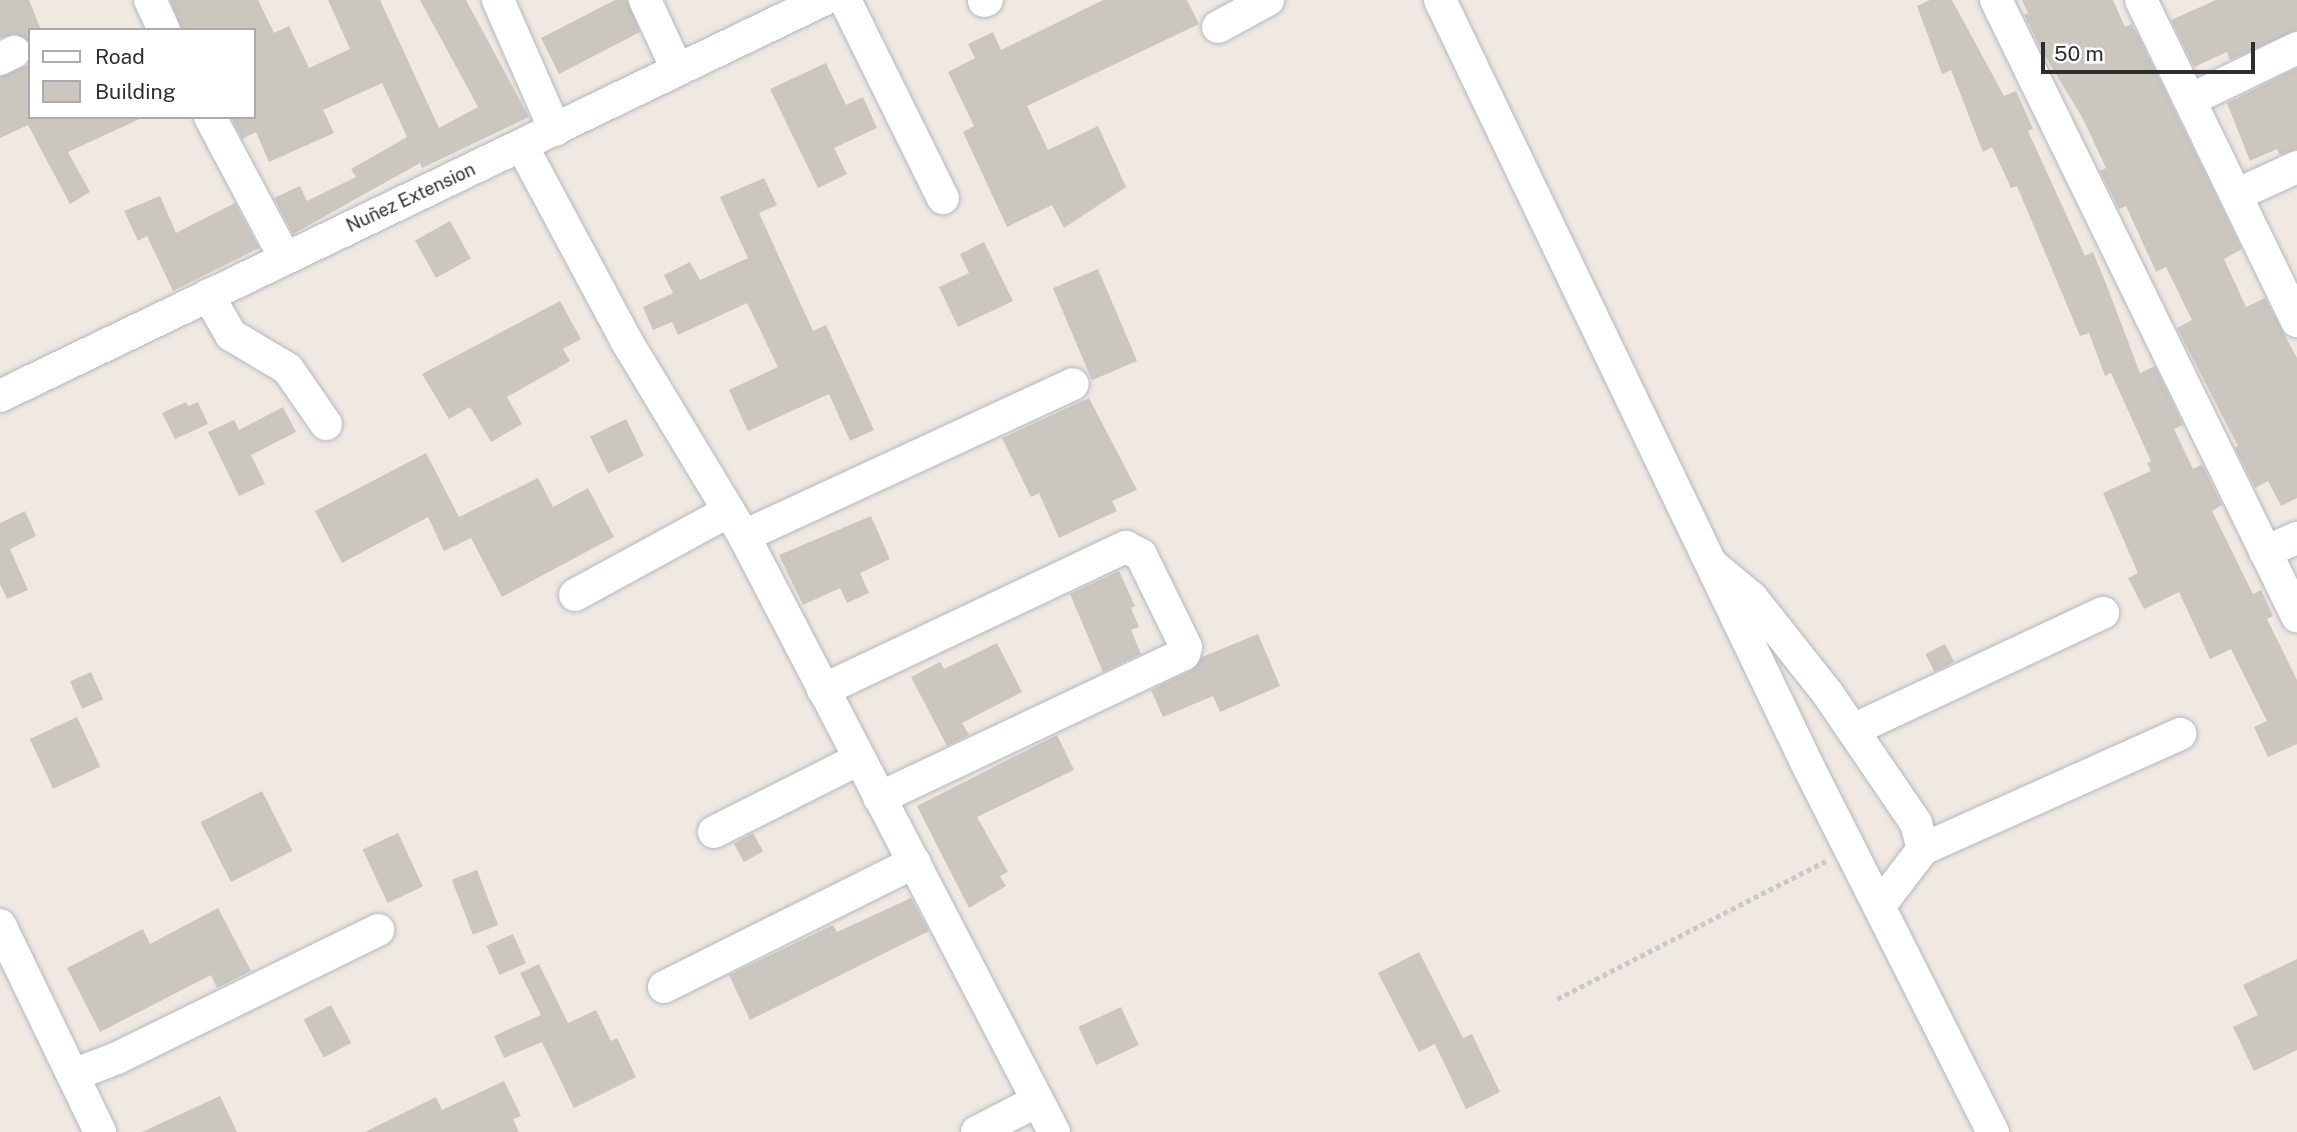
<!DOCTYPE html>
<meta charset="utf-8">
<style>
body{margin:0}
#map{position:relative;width:2297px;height:1132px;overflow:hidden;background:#efe9e1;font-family:"Public Sans",sans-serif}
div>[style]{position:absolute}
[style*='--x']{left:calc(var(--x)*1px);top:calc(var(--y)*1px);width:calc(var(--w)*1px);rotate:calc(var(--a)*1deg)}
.building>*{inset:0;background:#cbc7bf;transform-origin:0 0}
.path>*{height:4.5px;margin-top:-2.25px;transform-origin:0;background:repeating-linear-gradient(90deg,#c9c9c9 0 5px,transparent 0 8.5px)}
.roads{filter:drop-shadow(0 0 2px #b4b7c1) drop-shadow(0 0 2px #b4b7c1)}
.minor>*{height:32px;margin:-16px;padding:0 16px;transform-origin:16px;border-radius:16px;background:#fff}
span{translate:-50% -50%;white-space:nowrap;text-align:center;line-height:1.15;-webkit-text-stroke:7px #fff;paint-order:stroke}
.street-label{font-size:18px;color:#2e2e2e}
.legend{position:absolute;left:28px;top:28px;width:228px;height:91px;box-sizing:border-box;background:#fff;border:2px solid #ababab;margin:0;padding:9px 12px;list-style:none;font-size:21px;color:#2e2e2e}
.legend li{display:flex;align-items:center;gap:14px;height:35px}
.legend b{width:35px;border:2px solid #ababab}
.scale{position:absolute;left:2041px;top:42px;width:214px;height:32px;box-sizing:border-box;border:4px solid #2e2e2e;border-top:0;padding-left:9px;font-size:21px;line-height:24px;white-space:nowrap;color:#2e2e2e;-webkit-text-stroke:5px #fff;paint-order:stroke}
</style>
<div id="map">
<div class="building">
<div style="clip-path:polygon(0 0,29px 0,41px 30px,30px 30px,28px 41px,16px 34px,0 38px)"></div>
<div style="clip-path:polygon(170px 0,258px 0,274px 33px,289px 26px,309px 68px,350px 49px,328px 0,380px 0,439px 128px,478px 107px,420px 0,466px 0,529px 117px,422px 168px,420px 163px,293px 234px,274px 198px,300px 186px,307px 201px,356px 177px,351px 169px,407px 137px,382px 83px,323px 110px,334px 133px,269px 162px,256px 132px,242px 139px,231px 117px,254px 117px,254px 30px,182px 30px)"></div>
<div style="clip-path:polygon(615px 0,627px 0,640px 32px,559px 74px,541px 38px)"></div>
<div style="clip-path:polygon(1103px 0,1187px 0,1199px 24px,1027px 106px,1048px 150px,1098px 126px,1126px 187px,1064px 228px,1052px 205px,1007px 227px,963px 132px,974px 126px,948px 72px,975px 58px,968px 44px,993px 32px,1001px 50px)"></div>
<div style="clip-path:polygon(1930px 0,1952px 0,2004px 96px,2016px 91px,2033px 129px,2028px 131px,2085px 256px,2093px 252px,2105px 281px,2140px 373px,2155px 366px,2183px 425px,2174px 429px,2193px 469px,2202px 464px,2222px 505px,2212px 511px,2253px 594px,2261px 590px,2273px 616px,2267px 619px,2297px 680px,2297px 744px,2268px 757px,2254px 727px,2267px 721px,2231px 649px,2210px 659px,2179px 592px,2144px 609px,2128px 578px,2138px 573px,2103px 493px,2151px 471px,2147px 463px,2151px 461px,2111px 373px,2105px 376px,2089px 333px,2080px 336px,2017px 186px,2011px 188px,1992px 147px,1983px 152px,1951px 70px,1942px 74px,1917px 6px)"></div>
<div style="clip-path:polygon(2022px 0,2113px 0,2125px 27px,2131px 24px,2138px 35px,2242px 249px,2224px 259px,2246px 307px,2265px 298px,2297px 358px,2297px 498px,2281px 506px,2268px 481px,2255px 488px,2235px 448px,2238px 446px,2177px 328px,2192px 320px,2166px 267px,2156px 272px,2126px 206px,2119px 209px,2100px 171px,2106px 168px,2083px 119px,2042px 51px,2024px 15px,2028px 13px)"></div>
<div style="clip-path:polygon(2216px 0,2297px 0,2297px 30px,2230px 60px,2227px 52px,2194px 67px,2171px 20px)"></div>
<div style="clip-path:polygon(826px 63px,846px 105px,863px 97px,877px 128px,834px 148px,847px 174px,818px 188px,770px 89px)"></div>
<div style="clip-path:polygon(30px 64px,30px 117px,144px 117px,68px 152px,90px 192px,70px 204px,28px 125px,0 138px,0 77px)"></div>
<div style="clip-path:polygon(2297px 68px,2297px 149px,2280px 155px,2277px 149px,2250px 161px,2227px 103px)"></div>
<div style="clip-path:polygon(764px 178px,777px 205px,759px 213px,813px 331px,826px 325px,874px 430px,850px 441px,829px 394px,748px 431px,729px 390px,778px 367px,747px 303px,678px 335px,672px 322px,653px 330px,643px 307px,673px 293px,664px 275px,690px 262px,700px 280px,748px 258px,720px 197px)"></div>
<div style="clip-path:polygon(160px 196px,176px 233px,235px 203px,259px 248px,173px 291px,147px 236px,138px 241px,124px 211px)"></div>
<div style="left:450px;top:221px;width:43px;height:40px;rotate:61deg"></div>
<div style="clip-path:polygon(984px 242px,1013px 301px,958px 327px,939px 287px,969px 273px,960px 254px)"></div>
<div style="left:1098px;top:269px;width:100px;height:49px;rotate:67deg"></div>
<div style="clip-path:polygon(560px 301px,581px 339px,563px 349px,570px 361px,507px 397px,522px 424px,491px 442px,470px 407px,449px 419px,422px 374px)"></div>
<div style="clip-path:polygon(1089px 398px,1137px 490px,1112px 501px,1117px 511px,1059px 538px,1039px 493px,1031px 497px,1002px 438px)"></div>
<div style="clip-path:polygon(186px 402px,188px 406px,198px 402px,208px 424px,175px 439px,162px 413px)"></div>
<div style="clip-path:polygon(283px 407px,296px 432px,251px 455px,265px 484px,239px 496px,208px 432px,234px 420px,239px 430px)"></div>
<div style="left:626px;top:419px;width:41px;height:40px;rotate:64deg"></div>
<div style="clip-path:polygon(426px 453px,459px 517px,538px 478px,553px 507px,588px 488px,614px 537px,502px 597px,471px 538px,444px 551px,428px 517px,342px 563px,315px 511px)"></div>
<div style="clip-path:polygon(25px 511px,36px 536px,10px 549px,28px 590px,7px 599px,0 584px,0 523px)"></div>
<div style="clip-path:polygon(871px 516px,890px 559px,860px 573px,869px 593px,847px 603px,840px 588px,803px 605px,779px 555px)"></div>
<div style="clip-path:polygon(1119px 571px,1135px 606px,1131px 608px,1139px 627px,1131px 630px,1141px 654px,1103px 672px,1070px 594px)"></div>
<div style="clip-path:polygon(1258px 634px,1280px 686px,1220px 712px,1213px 696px,1163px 717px,1151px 690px,1192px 670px,1202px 657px)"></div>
<div style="clip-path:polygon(997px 643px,1022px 692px,962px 723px,969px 735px,947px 746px,911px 677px,940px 662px,944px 669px)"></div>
<div style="left:1945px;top:644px;width:20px;height:22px;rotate:63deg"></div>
<div style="left:91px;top:672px;width:30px;height:23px;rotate:66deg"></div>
<div style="left:77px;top:717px;width:55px;height:52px;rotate:65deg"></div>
<div style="clip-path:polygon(1057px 735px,1074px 770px,977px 817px,1008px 872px,1000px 876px,1006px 886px,969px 908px,917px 806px)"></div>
<div style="left:262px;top:791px;width:67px;height:69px;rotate:63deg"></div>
<div style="left:398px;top:833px;width:59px;height:39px;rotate:65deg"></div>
<div style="left:753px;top:833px;width:21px;height:22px;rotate:61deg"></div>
<div style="left:477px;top:870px;width:59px;height:27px;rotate:69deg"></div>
<div style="clip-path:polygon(911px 898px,929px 931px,750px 1020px,729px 975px,833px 925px,837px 932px)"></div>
<div style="clip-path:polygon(218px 908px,251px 971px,217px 988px,211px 975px,100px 1032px,67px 968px,143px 929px,150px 944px)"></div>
<div style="left:513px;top:934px;width:32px;height:29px;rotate:66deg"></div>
<div style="clip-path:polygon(1419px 952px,1463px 1038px,1472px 1034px,1500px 1092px,1466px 1109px,1435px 1044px,1419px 1052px,1378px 973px)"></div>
<div style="clip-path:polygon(2297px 959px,2297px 1050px,2254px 1071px,2233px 1027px,2258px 1015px,2243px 985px)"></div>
<div style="clip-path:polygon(539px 964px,568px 1023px,596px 1010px,611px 1041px,617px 1038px,636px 1077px,574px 1108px,542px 1042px,504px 1058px,494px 1036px,541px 1015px,520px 973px)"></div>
<div style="left:331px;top:1005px;width:43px;height:31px;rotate:62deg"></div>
<div style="left:1121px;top:1007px;width:42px;height:47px;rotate:65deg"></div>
<div style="clip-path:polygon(504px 1081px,521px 1116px,513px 1119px,519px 1132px,365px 1132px,436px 1097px,442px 1110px)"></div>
<div style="clip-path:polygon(220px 1096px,237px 1132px,142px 1132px)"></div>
</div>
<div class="path">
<div style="--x:1557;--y:999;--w:302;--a:-27.2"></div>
</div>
<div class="roads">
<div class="minor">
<div style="--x:150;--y:0;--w:33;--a:65"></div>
<div style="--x:498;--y:0;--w:142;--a:66.3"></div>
<div style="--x:645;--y:0;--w:76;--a:65.1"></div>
<div style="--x:845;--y:0;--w:221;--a:63.7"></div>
<div style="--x:1440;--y:0;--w:845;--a:64.34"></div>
<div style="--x:1806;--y:762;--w:415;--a:63.2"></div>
<div style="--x:1996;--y:0;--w:686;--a:63.96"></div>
<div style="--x:2141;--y:0;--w:357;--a:64.1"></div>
<div style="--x:984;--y:1;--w:3;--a:-18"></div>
<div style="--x:1218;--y:27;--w:57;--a:-28.4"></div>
<div style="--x:0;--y:59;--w:16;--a:-27"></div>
<div style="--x:2190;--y:100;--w:119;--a:-25.9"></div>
<div style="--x:210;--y:117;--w:160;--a:62"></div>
<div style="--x:522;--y:146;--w:222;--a:61.8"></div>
<div style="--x:627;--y:342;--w:227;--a:58.9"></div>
<div style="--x:744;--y:536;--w:672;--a:62.52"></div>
<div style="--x:2236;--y:195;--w:67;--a:-24.7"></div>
<div style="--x:208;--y:295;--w:46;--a:60.1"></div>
<div style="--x:231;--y:335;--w:66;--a:30.8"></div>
<div style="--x:288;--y:369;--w:67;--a:55.4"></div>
<div style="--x:0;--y:396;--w:913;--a:-25.7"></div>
<div style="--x:744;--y:536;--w:362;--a:-24.8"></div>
<div style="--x:2265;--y:552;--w:35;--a:-24"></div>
<div style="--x:1716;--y:568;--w:47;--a:39.8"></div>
<div style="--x:1752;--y:598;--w:122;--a:51.6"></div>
<div style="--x:1828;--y:694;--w:156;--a:55.7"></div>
<div style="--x:1916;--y:823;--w:27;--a:75"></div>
<div style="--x:1923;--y:849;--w:69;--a:127.4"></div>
<div style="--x:575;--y:595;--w:175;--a:-28.6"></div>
<div style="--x:823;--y:690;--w:335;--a:-25.3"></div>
<div style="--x:1126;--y:547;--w:17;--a:28"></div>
<div style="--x:1141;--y:555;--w:102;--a:63.9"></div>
<div style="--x:1186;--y:647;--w:7;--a:106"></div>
<div style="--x:1184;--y:654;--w:337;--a:154.7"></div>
<div style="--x:1855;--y:729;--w:274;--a:-25.1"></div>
<div style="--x:714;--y:832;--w:162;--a:-26.7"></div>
<div style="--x:1923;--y:849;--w:282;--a:-24.1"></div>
<div style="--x:0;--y:925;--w:230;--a:64.2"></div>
<div style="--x:664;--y:987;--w:280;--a:-26.5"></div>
<div style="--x:73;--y:1075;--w:47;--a:-21.1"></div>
<div style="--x:117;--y:1058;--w:291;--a:-26.1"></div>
<div style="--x:977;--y:1132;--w:68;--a:-27.3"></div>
</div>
</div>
<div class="street-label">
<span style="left:411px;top:198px;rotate:-25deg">Nuñez Extension</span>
</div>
<ul class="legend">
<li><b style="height:9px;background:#fff"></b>Road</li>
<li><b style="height:19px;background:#cbc7bf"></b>Building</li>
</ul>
<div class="scale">50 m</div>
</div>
